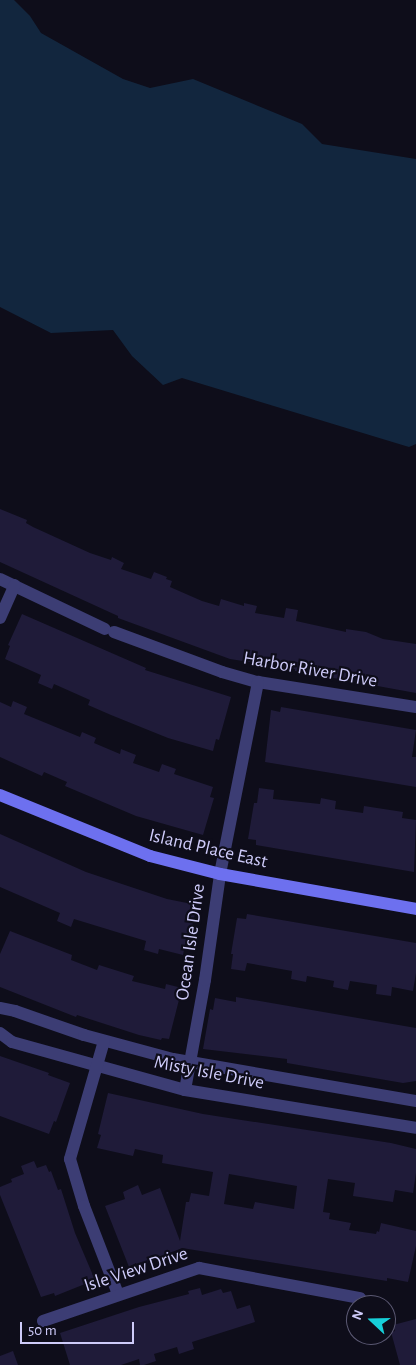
<!DOCTYPE html>
<style>
body{margin:0}
#map{position:relative;width:416px;height:1365px;overflow:hidden;background:#0e0d1a;font-family:"Alegreya Sans",sans-serif}
div>[style]{position:absolute}
[style*='--x']{left:calc(var(--x)*1px);top:calc(var(--y)*1px);width:calc(var(--w)*1px);rotate:calc(var(--a)*1deg)}
.water>*{inset:0;background:#12263e}
.building>*{inset:0;background:#1f1b39}
.street>*{height:12px;margin:-6px;padding:0 6px;transform-origin:6px;border-radius:6px;background:#3c3d74}
.secondary>*{height:12px;margin:-6px;padding:0 6px;transform-origin:6px;border-radius:6px;background:#6d70ef}
span{translate:-50% -50%;white-space:nowrap;text-align:center;line-height:1.15;-webkit-text-stroke:4.5px #0e0d1a;paint-order:stroke}
.street-label{font-size:19px;color:#cecbf9}
.north{position:absolute;left:346px;top:1295px;width:50px;height:50px;box-sizing:border-box;background:#0e0d1a;border:1px solid #5b5973;border-radius:50%;rotate:291deg;font-size:14px;font-weight:700;line-height:20px;text-align:center;color:#cecbf9}
.north::after{content:'';display:block;margin:auto;width:18px;height:22px;background:#17cfd9;clip-path:polygon(50% 0,100% 100%,50% 72%,0 100%)}
.scale{position:absolute;left:20px;top:1322px;width:114px;height:22px;box-sizing:border-box;border:2px solid #cecbf9;border-top:0;padding-left:6px;font-size:15px;line-height:18px;white-space:nowrap;color:#cecbf9;-webkit-text-stroke:4px #0e0d1a;paint-order:stroke}
</style>
<div id="map">
<div class="water">
<div style="clip-path:polygon(0 0,14px 0,30px 16px,41px 33px,123px 79px,150px 88px,193px 79px,302px 124px,322px 144px,416px 159px,416px 444px,409px 447px,182px 378px,163px 385px,132px 356px,113px 330px,51px 333px,0 307px)"></div>
</div>
<div class="building">
<div style="clip-path:polygon(0 509px,27px 520px,26px 523px,33px 527px,90px 553px,111px 560px,112px 557px,124px 563px,121px 569px,151px 579px,154px 572px,167px 577px,166px 579px,172px 581px,170px 587px,202px 601px,219px 606px,221px 599px,244px 606px,244px 603px,257px 606px,255px 613px,284px 618px,286px 608px,298px 610px,296px 621px,346px 632px,346px 629px,366px 632px,383px 639px,416px 644px,416px 693px,295px 671px,295px 669px,230px 659px,118px 618px,118px 616px,0 562px)"></div>
<div style="clip-path:polygon(22px 614px,146px 668px,145px 670px,231px 697px,219px 740px,216px 739px,213px 751px,168px 738px,111px 715px,88px 705px,90px 700px,54px 684px,52px 689px,38px 683px,41px 675px,5px 659px,10px 646px,8px 645px)"></div>
<div style="clip-path:polygon(13px 701px,27px 707px,24px 714px,80px 737px,82px 732px,96px 738px,94px 743px,120px 754px,121px 749px,136px 755px,133px 763px,159px 772px,162px 764px,176px 769px,174px 774px,213px 787px,210px 797px,214px 798px,203px 835px,136px 816px,65px 786px,67px 782px,44px 772px,42px 776px,0 757px,0 702px,11px 707px)"></div>
<div style="clip-path:polygon(281px 707px,416px 730px,412px 757px,416px 757px,416px 787px,265px 762px,271px 710px,280px 712px)"></div>
<div style="clip-path:polygon(259px 788px,274px 790px,273px 799px,320px 804px,321px 798px,336px 801px,335px 809px,363px 813px,364px 806px,403px 812px,402px 818px,416px 820px,414px 872px,256px 845px,256px 840px,248px 839px,254px 803px,257px 803px)"></div>
<div style="clip-path:polygon(0 834px,86px 872px,167px 899px,197px 905px,188px 944px,185px 944px,183px 955px,159px 949px,158px 954px,144px 950px,146px 941px,74px 919px,71px 927px,57px 921px,60px 913px,0 887px)"></div>
<div style="clip-path:polygon(247px 914px,416px 943px,416px 973px,413px 991px,392px 987px,391px 996px,376px 994px,377px 985px,350px 981px,348px 990px,333px 987px,334px 981px,307px 976px,306px 982px,291px 979px,292px 971px,247px 963px,245px 971px,231px 969px,233px 954px,231px 954px,237px 918px,246px 919px)"></div>
<div style="clip-path:polygon(10px 931px,72px 955px,71px 960px,97px 970px,99px 965px,134px 976px,132px 981px,165px 989px,166px 984px,182px 988px,169px 1039px,162px 1038px,161px 1040px,139px 1035px,77px 1015px,76px 1017px,0 987px,0 954px)"></div>
<div style="clip-path:polygon(236px 997px,416px 1028px,416px 1081px,403px 1083px,287px 1063px,287px 1059px,203px 1049px,210px 1009px,213px 1010px,215px 998px,236px 1002px)"></div>
<div style="clip-path:polygon(0 1056px,49px 1073px,48px 1075px,70px 1083px,56px 1122px,54px 1121px,49px 1134px,0 1116px)"></div>
<div style="clip-path:polygon(evenodd,108px 1093px,203px 1114px,391px 1143px,416px 1149px,416px 1173px,413px 1193px,395px 1190px,393px 1202px,353px 1196px,355px 1183px,328px 1179px,323px 1212px,330px 1213px,329px 1219px,351px 1223px,349px 1230px,376px 1234px,377px 1231px,379px 1232px,381px 1223px,416px 1231px,416px 1246px,408px 1282px,387px 1278px,387px 1281px,182px 1248px,137px 1267px,136px 1263px,129px 1267px,105px 1206px,125px 1199px,123px 1192px,138px 1185px,142px 1195px,160px 1188px,180px 1241px,186px 1202px,189px 1202px,191px 1193px,209px 1196px,213px 1172px,162px 1163px,163px 1155px,135px 1149px,133px 1156px,97px 1148px,101px 1135px,98px 1134px,108px 1093px,229px 1174px,297px 1186px,294px 1209px,255px 1202px,253px 1209px,224px 1204px,229px 1174px)"></div>
<div style="clip-path:polygon(34px 1161px,37px 1168px,46px 1165px,49px 1172px,51px 1171px,58px 1190px,61px 1189px,75px 1233px,95px 1280px,55px 1296px,54px 1293px,41px 1297px,0 1195px,0 1187px,12px 1182px,11px 1179px,24px 1174px,21px 1166px)"></div>
<div style="clip-path:polygon(200px 1288px,202px 1295px,221px 1289px,223px 1293px,231px 1291px,237px 1309px,250px 1305px,255px 1322px,192px 1342px,194px 1349px,179px 1354px,177px 1347px,154px 1354px,156px 1361px,144px 1365px,140px 1365px,139px 1359px,121px 1365px,70px 1365px,60px 1333px,139px 1307px,189px 1294px,188px 1291px)"></div>
<div style="clip-path:polygon(416px 1319px,416px 1365px,400px 1365px,391px 1332px,395px 1331px,393px 1325px)"></div>
<div style="clip-path:polygon(13px 1351px,18px 1365px,0 1365px,0 1356px)"></div>
</div>
<div class="street">
<div style="--x:0;--y:579;--w:116;--a:25.5"></div>
<div style="--x:0;--y:618;--w:36;--a:-66"></div>
<div style="--x:114;--y:632;--w:115;--a:20.3"></div>
<div style="--x:222;--y:672;--w:37;--a:16"></div>
<div style="--x:258;--y:682;--w:160;--a:9"></div>
<div style="--x:0;--y:1008;--w:15;--a:11"></div>
<div style="--x:15;--y:1011;--w:73;--a:19.2"></div>
<div style="--x:84;--y:1035;--w:92;--a:15.1"></div>
<div style="--x:173;--y:1059;--w:247;--a:9.8"></div>
<div style="--x:0;--y:1033;--w:15;--a:37"></div>
<div style="--x:12;--y:1042;--w:180;--a:15.5"></div>
<div style="--x:185;--y:1090;--w:234;--a:9.3"></div>
<div style="--x:104;--y:1041;--w:123;--a:106.1"></div>
<div style="--x:70;--y:1159;--w:49;--a:73.4"></div>
<div style="--x:84;--y:1206;--w:94;--a:68.9"></div>
<div style="--x:185;--y:1090;--w:112;--a:-79.7"></div>
<div style="--x:205;--y:980;--w:107;--a:-81.9"></div>
<div style="--x:220;--y:874;--w:196;--a:-78.8"></div>
<div style="--x:43;--y:1321;--w:165;--a:-18.8"></div>
<div style="--x:199;--y:1268;--w:164;--a:10.6"></div>
</div>
<div class="secondary">
<div style="--x:0;--y:795;--w:162;--a:22.1"></div>
<div style="--x:150;--y:856;--w:72;--a:14.4"></div>
<div style="--x:220;--y:874;--w:199;--a:10.1"></div>
</div>
<div class="street-label">
<span style="left:310px;top:670px;rotate:10deg">Harbor River Drive</span>
<span style="left:208px;top:849px;rotate:13deg">Island Place East</span>
<span style="left:191px;top:942px;rotate:-82deg">Ocean Isle Drive</span>
<span style="left:209px;top:1073px;rotate:11deg">Misty Isle Drive</span>
<span style="left:136px;top:1270px;rotate:-18deg">Isle View Drive</span>
</div>
<div class="north">N</div>
<div class="scale">50 m</div>
</div>
